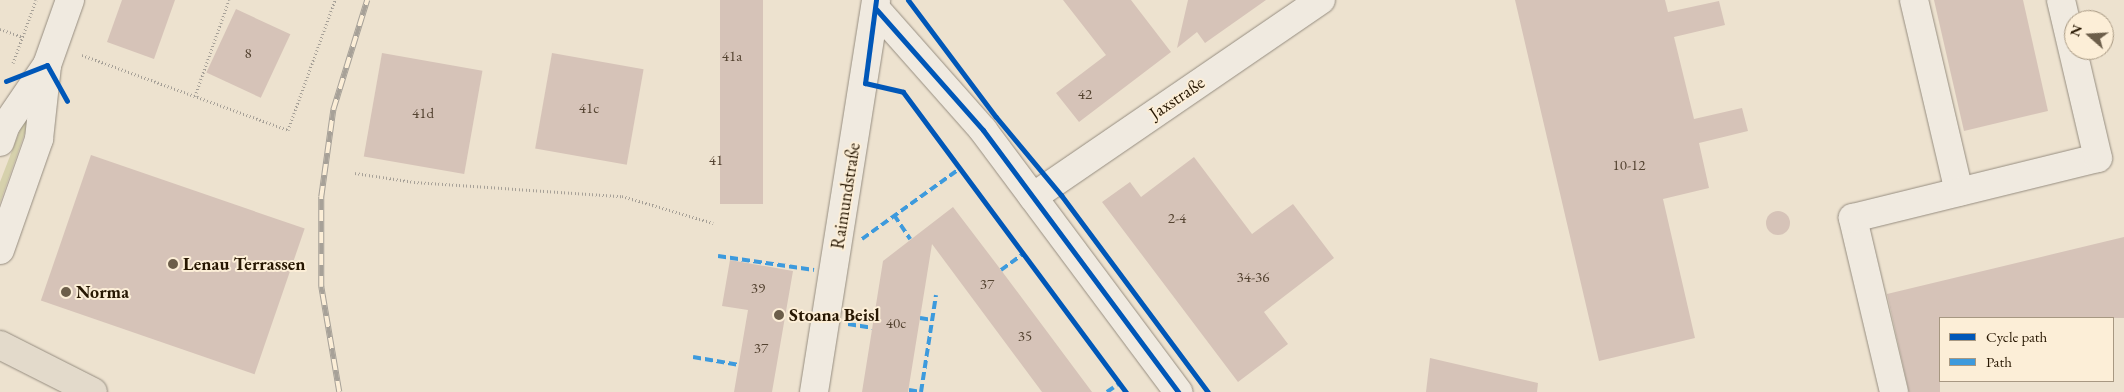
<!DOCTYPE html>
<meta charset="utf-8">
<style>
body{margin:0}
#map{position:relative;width:2124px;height:392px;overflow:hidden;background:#ede2cf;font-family:"EB Garamond",serif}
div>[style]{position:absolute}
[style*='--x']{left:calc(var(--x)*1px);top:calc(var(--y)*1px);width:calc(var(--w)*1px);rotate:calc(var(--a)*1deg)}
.green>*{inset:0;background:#d6d1ac}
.building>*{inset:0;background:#d6c3b8;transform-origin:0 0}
.round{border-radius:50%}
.path>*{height:3px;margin-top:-1.5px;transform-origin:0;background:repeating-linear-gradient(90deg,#a7a198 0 1px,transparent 0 3.5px)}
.roads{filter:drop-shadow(0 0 1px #968d80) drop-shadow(0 0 1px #968d80)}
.minor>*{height:28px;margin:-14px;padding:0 14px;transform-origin:14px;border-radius:14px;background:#f0eae0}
.major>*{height:28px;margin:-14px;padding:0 14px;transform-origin:14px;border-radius:14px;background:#e3dacb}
.rail>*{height:5.5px;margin-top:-2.75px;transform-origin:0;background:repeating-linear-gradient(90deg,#fceed7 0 11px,#a7a198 0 22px);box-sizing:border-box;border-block:1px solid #a7a198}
.quiet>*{height:4px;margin-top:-2px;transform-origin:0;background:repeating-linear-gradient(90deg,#3d9add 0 8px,transparent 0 12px)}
.cycleway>*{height:5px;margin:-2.5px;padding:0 2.5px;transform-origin:2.5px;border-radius:2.5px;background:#0057b8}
.dots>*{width:14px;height:14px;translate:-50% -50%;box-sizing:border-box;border:2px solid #fceed7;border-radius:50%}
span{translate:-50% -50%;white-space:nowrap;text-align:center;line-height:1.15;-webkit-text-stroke:4px #fceed7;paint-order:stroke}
.number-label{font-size:15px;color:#534230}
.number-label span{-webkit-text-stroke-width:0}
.street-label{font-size:18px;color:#271702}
.poi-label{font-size:18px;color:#271702;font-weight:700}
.left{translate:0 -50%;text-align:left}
.legend{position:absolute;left:1939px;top:317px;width:175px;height:65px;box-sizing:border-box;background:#fceed7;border:1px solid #a79882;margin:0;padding:6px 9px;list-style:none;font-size:15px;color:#271702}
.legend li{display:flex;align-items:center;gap:10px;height:25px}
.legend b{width:25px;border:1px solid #a79882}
.north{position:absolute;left:2064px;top:10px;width:50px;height:50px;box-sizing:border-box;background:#fceed7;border:1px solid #a79882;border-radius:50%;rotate:289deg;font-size:14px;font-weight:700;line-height:20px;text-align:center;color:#271702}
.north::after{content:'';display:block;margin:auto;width:18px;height:22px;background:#6c5e4a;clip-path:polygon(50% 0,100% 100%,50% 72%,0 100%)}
</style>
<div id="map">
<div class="green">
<div style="clip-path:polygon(25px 117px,28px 124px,0 203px,0 182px)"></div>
</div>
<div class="building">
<div style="clip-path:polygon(122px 0,175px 0,154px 59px,107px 42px)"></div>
<div style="left:720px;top:0;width:43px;height:204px"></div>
<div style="clip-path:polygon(1063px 0,1131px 0,1171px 52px,1079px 122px,1056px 93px,1106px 55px)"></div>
<div style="clip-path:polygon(1188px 0,1266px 0,1205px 43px,1197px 32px,1177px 48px)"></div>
<div style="clip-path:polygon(1515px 0,1665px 0,1668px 12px,1719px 1px,1725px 25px,1674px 37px,1694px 119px,1742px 108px,1748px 131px,1699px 143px,1709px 188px,1663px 199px,1695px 338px,1599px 361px)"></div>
<div style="clip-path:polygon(1934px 0,2023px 0,2048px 111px,1964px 131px)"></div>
<div style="left:236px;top:9px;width:60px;height:70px;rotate:25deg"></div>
<div style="left:382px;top:53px;width:102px;height:105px;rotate:10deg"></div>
<div style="left:552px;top:53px;width:93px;height:97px;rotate:10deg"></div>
<div style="left:91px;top:155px;width:226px;height:154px;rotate:19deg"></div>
<div style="clip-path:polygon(1194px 157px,1252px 234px,1293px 204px,1334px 258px,1264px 312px,1288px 344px,1238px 382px,1102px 202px,1130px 182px,1141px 197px)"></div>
<div style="clip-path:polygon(953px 207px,1001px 270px,1092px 392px,1042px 392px,932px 244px,908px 392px,862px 392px,883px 261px)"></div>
<div class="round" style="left:1766px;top:211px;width:24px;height:24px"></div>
<div style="clip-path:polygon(2124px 237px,2124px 318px,1940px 318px,1940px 392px,1909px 392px,1887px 294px)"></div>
<div style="clip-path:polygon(730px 260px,793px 271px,772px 392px,734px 392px,748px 310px,722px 306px)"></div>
<div style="clip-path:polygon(1430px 358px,1538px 383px,1537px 392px,1426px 392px)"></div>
</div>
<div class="path">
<div style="--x:0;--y:29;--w:24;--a:19"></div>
<div style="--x:82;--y:55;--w:219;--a:20"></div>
<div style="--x:288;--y:130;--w:138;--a:-70.1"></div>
<div style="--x:13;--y:63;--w:67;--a:-69.9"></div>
<div style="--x:195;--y:96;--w:102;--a:-70.5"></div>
<div style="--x:355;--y:173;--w:60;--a:8.7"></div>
<div style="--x:414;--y:182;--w:208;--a:3.9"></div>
<div style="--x:622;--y:196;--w:95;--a:16.5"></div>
</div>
<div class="roads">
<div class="minor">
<div style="--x:1914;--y:0;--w:197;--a:76.8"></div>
<div style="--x:876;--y:9;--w:162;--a:48.5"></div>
<div style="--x:983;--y:130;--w:327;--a:53.3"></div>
<div style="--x:0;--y:142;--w:18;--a:-71"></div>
<div style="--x:6;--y:125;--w:73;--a:-55.7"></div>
<div style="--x:47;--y:65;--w:69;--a:-70.5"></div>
<div style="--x:1033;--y:197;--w:349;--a:-34.4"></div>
<div style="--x:0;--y:250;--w:118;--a:-70.6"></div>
<div style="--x:39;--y:139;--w:74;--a:-83.8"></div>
<div style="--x:814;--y:392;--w:397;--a:-81"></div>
<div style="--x:1894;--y:392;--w:179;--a:-103.3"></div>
<div style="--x:1853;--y:218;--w:252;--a:-13.8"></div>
<div style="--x:2098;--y:158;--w:162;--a:-103.2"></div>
</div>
<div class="major">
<div style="--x:0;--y:345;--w:104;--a:26.8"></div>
</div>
</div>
<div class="rail">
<div style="--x:339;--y:392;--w:107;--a:-99.7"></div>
<div style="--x:321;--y:287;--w:90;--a:-90"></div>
<div style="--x:321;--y:197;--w:88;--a:-82.1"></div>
<div style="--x:333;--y:110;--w:115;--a:-72.8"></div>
</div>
<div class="quiet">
<div style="--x:894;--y:215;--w:29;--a:56"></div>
<div style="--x:862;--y:239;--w:120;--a:-35.8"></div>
<div style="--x:718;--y:256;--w:97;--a:8.3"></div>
<div style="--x:1001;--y:270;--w:27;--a:-36"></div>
<div style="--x:920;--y:318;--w:12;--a:9"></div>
<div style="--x:848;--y:324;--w:24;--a:9"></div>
<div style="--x:693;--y:357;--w:47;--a:9.9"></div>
<div style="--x:909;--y:390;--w:12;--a:9"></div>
<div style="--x:921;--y:392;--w:98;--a:-81.2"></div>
<div style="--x:1107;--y:392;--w:16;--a:-35"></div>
</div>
<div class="cycleway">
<div style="--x:876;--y:0;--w:84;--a:97.5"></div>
<div style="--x:865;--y:83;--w:39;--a:13"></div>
<div style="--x:903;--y:92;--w:374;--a:53.4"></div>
<div style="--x:908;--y:0;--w:146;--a:53.1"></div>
<div style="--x:996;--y:117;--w:102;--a:50.2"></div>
<div style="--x:1061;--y:195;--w:246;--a:53.3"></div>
<div style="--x:876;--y:9;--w:162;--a:48.5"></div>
<div style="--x:983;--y:130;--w:327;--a:53.3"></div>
<div style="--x:6;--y:81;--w:44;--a:-21.3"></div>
<div style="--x:47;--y:65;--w:41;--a:60.9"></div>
</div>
<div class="dots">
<div style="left:173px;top:264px;background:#6c5e4a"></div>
<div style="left:66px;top:292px;background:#6c5e4a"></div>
<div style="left:779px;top:315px;background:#6c5e4a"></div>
</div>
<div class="number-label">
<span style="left:248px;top:53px">8</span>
<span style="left:732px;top:56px">41a</span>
<span style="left:1085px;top:94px">42</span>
<span style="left:589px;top:108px">41c</span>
<span style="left:423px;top:113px">41d</span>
<span style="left:716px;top:160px">41</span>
<span style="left:1629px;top:165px">10-12</span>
<span style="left:1177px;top:218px">2-4</span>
<span style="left:1253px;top:277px">34-36</span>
<span style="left:987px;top:284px">37</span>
<span style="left:758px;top:288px">39</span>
<span style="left:896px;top:323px">40c</span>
<span style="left:1025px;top:336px">35</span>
<span style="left:761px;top:348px">37</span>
</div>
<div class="street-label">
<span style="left:1177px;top:98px;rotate:-34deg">Jaxstraße</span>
<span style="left:846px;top:196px;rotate:-81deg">Raimundstraße</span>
</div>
<div class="poi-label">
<span class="left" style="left:183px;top:264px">Lenau Terrassen</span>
<span class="left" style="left:76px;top:292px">Norma</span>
<span class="left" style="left:789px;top:315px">Stoana Beisl</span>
</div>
<ul class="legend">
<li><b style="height:6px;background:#0057b8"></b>Cycle path</li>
<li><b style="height:6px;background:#3d9add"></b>Path</li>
</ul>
<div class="north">N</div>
</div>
